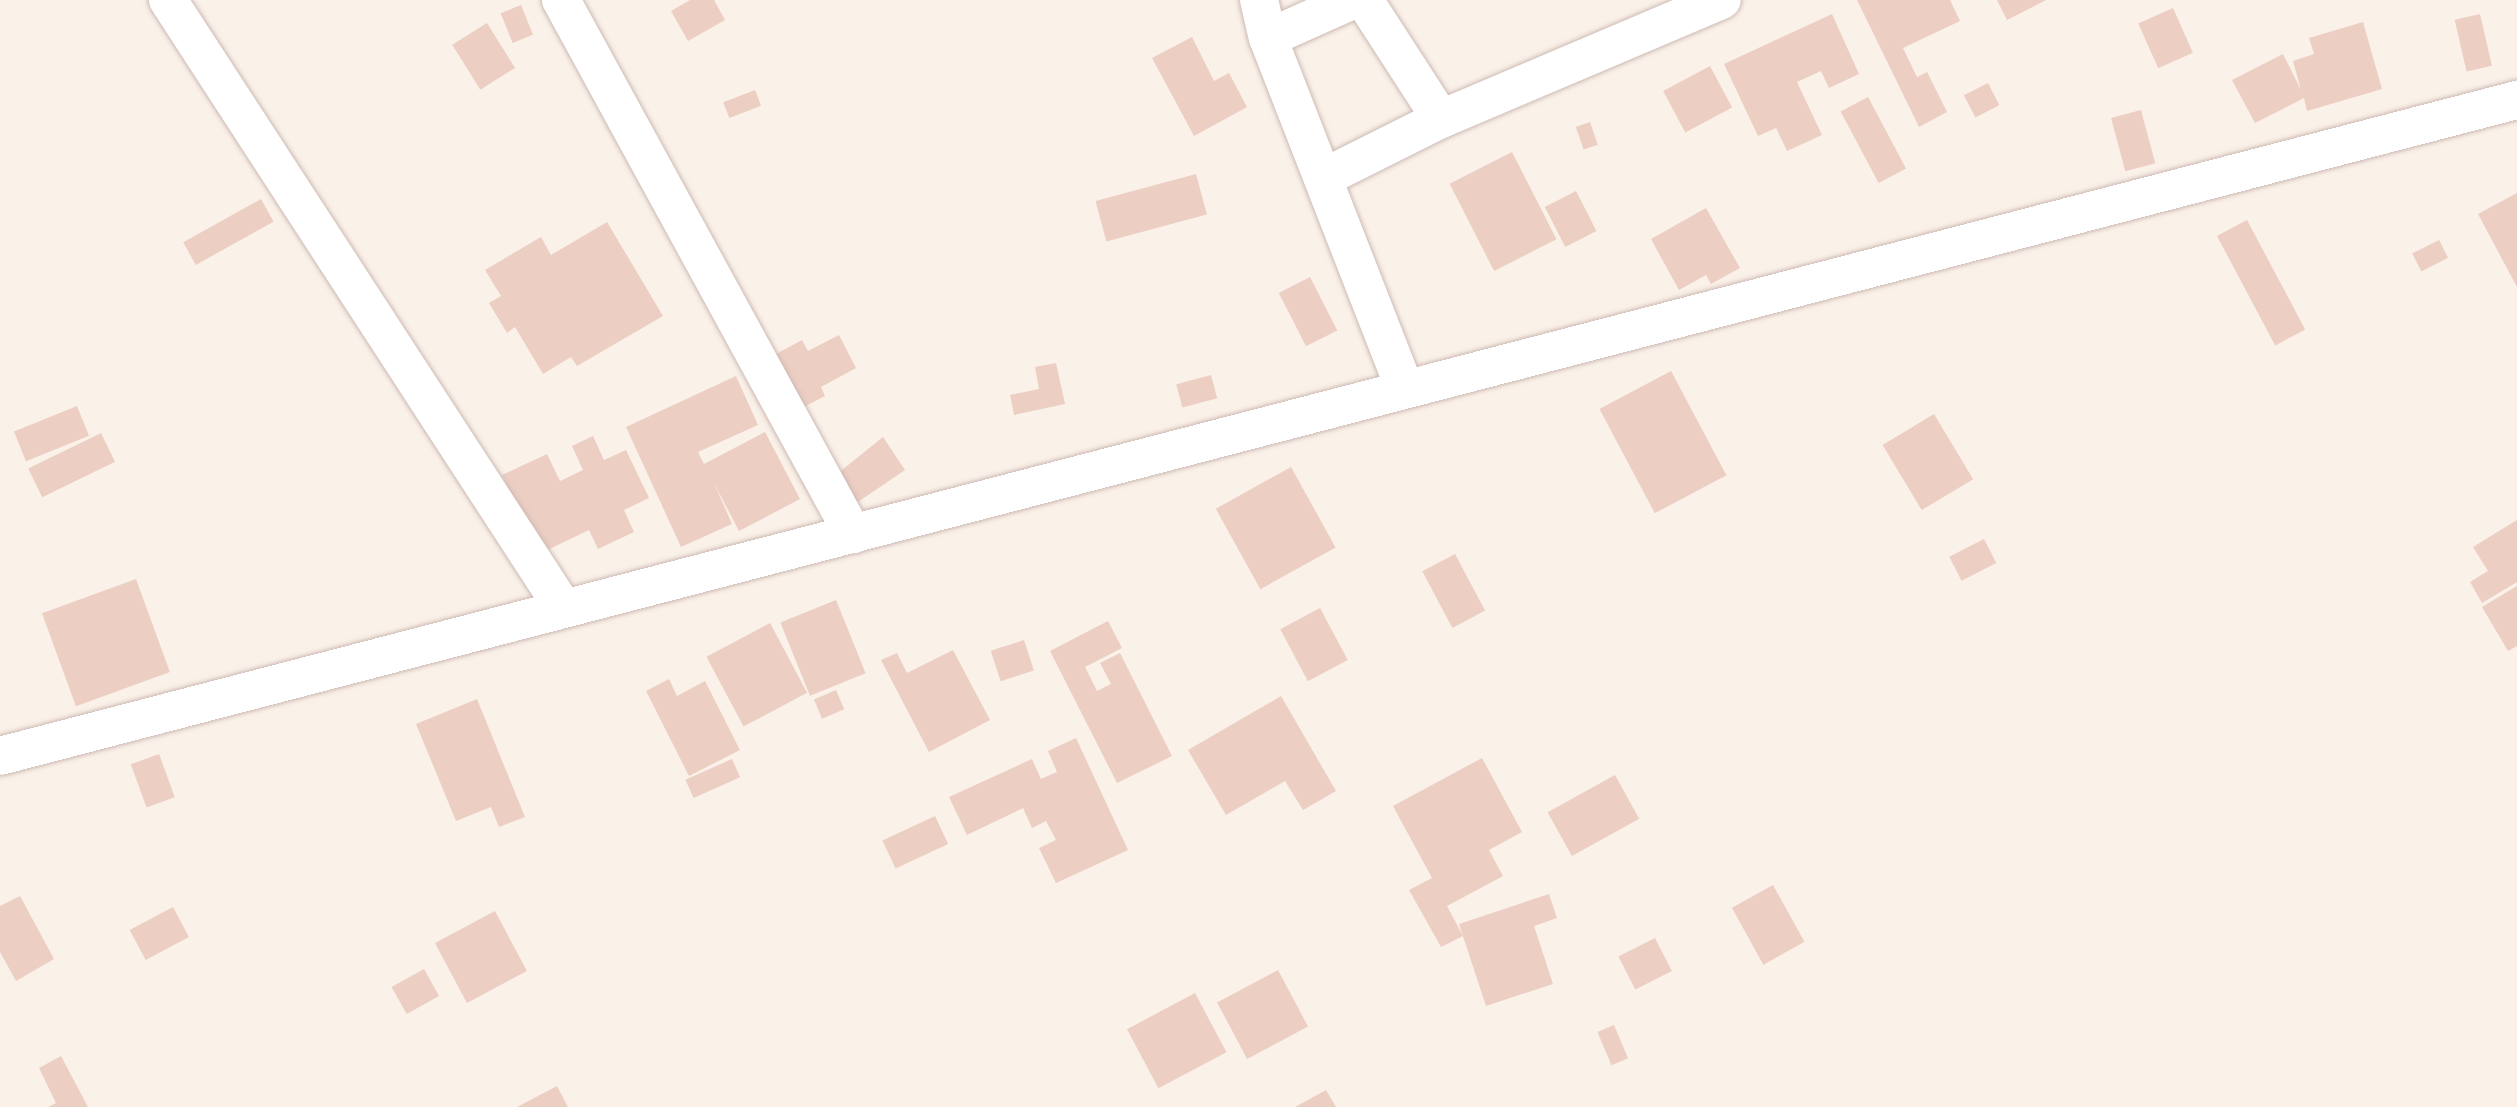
<!DOCTYPE html>
<style>
body{margin:0}
#map{position:relative;width:2517px;height:1107px;overflow:hidden;background:#faf1e9;font-family:"Archivo Narrow",sans-serif}
div>[style]{position:absolute}
[style*='--x']{left:calc(var(--x)*1px);top:calc(var(--y)*1px);width:calc(var(--w)*1px);rotate:calc(var(--a)*1deg)}
.building>*{inset:0;background:#eccec3;transform-origin:0 0}
.roads{filter:drop-shadow(0 0 2px #cdbab3) drop-shadow(0 0 2px #cdbab3)}
.minor>*{height:38px;margin:-19px;padding:0 19px;transform-origin:19px;border-radius:19px;background:#fff}
span{translate:-50% -50%;white-space:nowrap;text-align:center;line-height:1.15;-webkit-text-stroke:5px #fdf5ee;paint-order:stroke}
</style>
<div id="map">
<div class="building">
<div style="clip-path:polygon(690px 0,714px 0,725px 20px,688px 41px,671px 11px)"></div>
<div style="clip-path:polygon(1857px 0,1950px 0,1960px 21px,1903px 48px,1917px 77px,1927px 72px,1947px 112px,1919px 127px)"></div>
<div style="clip-path:polygon(1997px 0,2046px 0,2007px 20px)"></div>
<div style="left:521px;top:5px;width:32px;height:22px;rotate:68deg"></div>
<div style="left:2173px;top:8px;width:49px;height:38px;rotate:66deg"></div>
<div style="clip-path:polygon(1832px 14px,1859px 74px,1829px 88px,1821px 71px,1797px 82px,1822px 135px,1787px 151px,1776px 128px,1758px 136px,1724px 64px)"></div>
<div style="left:2480px;top:14px;width:53px;height:26px;rotate:77deg"></div>
<div style="clip-path:polygon(2363px 22px,2382px 89px,2307px 111px,2304px 98px,2255px 123px,2232px 80px,2283px 54px,2301px 90px,2293px 61px,2314px 54px,2309px 38px)"></div>
<div style="left:487px;top:23px;width:53px;height:41px;rotate:58deg"></div>
<div style="clip-path:polygon(1192px 37px,1214px 81px,1229px 73px,1247px 107px,1194px 136px,1152px 58px)"></div>
<div style="left:1710px;top:66px;width:47px;height:53px;rotate:62deg"></div>
<div style="left:1988px;top:83px;width:25px;height:27px;rotate:63deg"></div>
<div style="left:755px;top:90px;width:17px;height:34px;rotate:69deg"></div>
<div style="left:1868px;top:97px;width:81px;height:31px;rotate:62deg"></div>
<div style="left:2141px;top:110px;width:55px;height:31px;rotate:75deg"></div>
<div style="left:1590px;top:122px;width:24px;height:15px;rotate:71deg"></div>
<div style="left:1512px;top:152px;width:98px;height:70px;rotate:63deg"></div>
<div style="left:1196px;top:174px;width:42px;height:104px;rotate:75deg"></div>
<div style="left:1576px;top:191px;width:45px;height:35px;rotate:63deg"></div>
<div style="clip-path:polygon(2517px 193px,2517px 287px,2478px 214px)"></div>
<div style="left:261px;top:199px;width:26px;height:89px;rotate:61deg"></div>
<div style="clip-path:polygon(1706px 208px,1740px 268px,1711px 284px,1706px 275px,1679px 290px,1651px 239px)"></div>
<div style="left:2247px;top:220px;width:124px;height:34px;rotate:62deg"></div>
<div style="clip-path:polygon(607px 222px,663px 316px,577px 366px,571px 357px,543px 374px,515px 327px,507px 333px,489px 303px,501px 296px,485px 270px,541px 237px,551px 255px)"></div>
<div style="left:2439px;top:240px;width:20px;height:30px;rotate:63deg"></div>
<div style="left:1310px;top:277px;width:60px;height:35px;rotate:63deg"></div>
<div style="clip-path:polygon(839px 335px,856px 368px,821px 387px,825px 396px,802px 408px,774px 355px,802px 340px,808px 351px)"></div>
<div style="clip-path:polygon(1056px 363px,1065px 404px,1014px 415px,1010px 395px,1039px 389px,1035px 367px)"></div>
<div style="left:1671px;top:371px;width:118px;height:81px;rotate:62deg"></div>
<div style="left:1211px;top:375px;width:24px;height:36px;rotate:75deg"></div>
<div style="clip-path:polygon(736px 376px,758px 425px,698px 452px,704px 464px,765px 432px,800px 499px,739px 531px,714px 483px,732px 524px,681px 547px,626px 427px)"></div>
<div style="left:77px;top:406px;width:32px;height:68px;rotate:68deg"></div>
<div style="left:1934px;top:414px;width:76px;height:60px;rotate:59deg"></div>
<div style="left:101px;top:433px;width:32px;height:81px;rotate:64deg"></div>
<div style="clip-path:polygon(593px 436px,604px 460px,626px 450px,649px 498px,624px 510px,634px 532px,598px 549px,589px 530px,539px 554px,502px 475px,547px 454px,560px 481px,583px 470px,572px 446px)"></div>
<div style="clip-path:polygon(883px 437px,905px 470px,852px 506px,832px 478px)"></div>
<div style="left:1291px;top:467px;width:92px;height:86px;rotate:61deg"></div>
<div style="clip-path:polygon(2517px 520px,2517px 582px,2482px 603px,2470px 582px,2488px 571px,2473px 547px)"></div>
<div style="left:1984px;top:539px;width:27px;height:39px;rotate:63deg"></div>
<div style="left:1455px;top:554px;width:64px;height:37px;rotate:62deg"></div>
<div style="left:136px;top:579px;width:99px;height:100px;rotate:70deg"></div>
<div style="clip-path:polygon(2517px 586px,2517px 646px,2508px 651px,2482px 607px)"></div>
<div style="left:836px;top:600px;width:79px;height:60px;rotate:68deg"></div>
<div style="left:1320px;top:608px;width:59px;height:45px;rotate:62deg"></div>
<div style="clip-path:polygon(1108px 621px,1122px 648px,1085px 667px,1097px 691px,1111px 684px,1100px 663px,1120px 653px,1172px 756px,1117px 783px,1050px 651px)"></div>
<div style="left:770px;top:623px;width:79px;height:72px;rotate:62deg"></div>
<div style="left:1024px;top:640px;width:32px;height:35px;rotate:72deg"></div>
<div style="clip-path:polygon(953px 650px,990px 720px,929px 752px,881px 660px,897px 653px,907px 673px)"></div>
<div style="clip-path:polygon(669px 679px,677px 696px,705px 681px,740px 750px,689px 776px,646px 691px)"></div>
<div style="left:836px;top:690px;width:21px;height:24px;rotate:67deg"></div>
<div style="clip-path:polygon(1281px 696px,1336px 791px,1303px 810px,1285px 781px,1226px 815px,1188px 750px)"></div>
<div style="clip-path:polygon(477px 699px,525px 817px,499px 827px,491px 807px,456px 821px,416px 724px)"></div>
<div style="clip-path:polygon(1076px 738px,1128px 850px,1056px 883px,1039px 848px,1056px 840px,1046px 821px,1032px 828px,1023px 808px,967px 835px,949px 797px,1032px 759px,1041px 779px,1057px 772px,1048px 751px)"></div>
<div style="left:159px;top:754px;width:46px;height:30px;rotate:70deg"></div>
<div style="clip-path:polygon(1482px 758px,1522px 832px,1489px 850px,1503px 876px,1447px 906px,1463px 936px,1441px 947px,1409px 890px,1432px 878px,1393px 806px)"></div>
<div style="left:732px;top:759px;width:20px;height:51px;rotate:66deg"></div>
<div style="left:1615px;top:775px;width:50px;height:77px;rotate:61deg"></div>
<div style="left:935px;top:816px;width:31px;height:58px;rotate:65deg"></div>
<div style="left:1773px;top:885px;width:65px;height:47px;rotate:61deg"></div>
<div style="clip-path:polygon(1549px 894px,1557px 918px,1534px 926px,1553px 984px,1486px 1006px,1459px 924px)"></div>
<div style="clip-path:polygon(20px 896px,54px 959px,16px 981px,0 952px,0 906px)"></div>
<div style="left:173px;top:907px;width:34px;height:49px;rotate:62deg"></div>
<div style="left:495px;top:911px;width:68px;height:68px;rotate:62deg"></div>
<div style="left:1655px;top:938px;width:37px;height:41px;rotate:63deg"></div>
<div style="left:424px;top:969px;width:31px;height:37px;rotate:61deg"></div>
<div style="left:1278px;top:970px;width:64px;height:69px;rotate:62deg"></div>
<div style="left:1195px;top:993px;width:67px;height:77px;rotate:62deg"></div>
<div style="left:1614px;top:1025px;width:36px;height:18px;rotate:67deg"></div>
<div style="clip-path:polygon(61px 1056px,88px 1107px,48px 1107px,56px 1103px,39px 1068px)"></div>
<div style="clip-path:polygon(557px 1086px,568px 1107px,517px 1107px)"></div>
<div style="clip-path:polygon(1326px 1090px,1336px 1107px,1295px 1107px)"></div>
</div>
<div class="roads">
<div class="minor">
<div style="--x:168;--y:0;--w:726;--a:56.97"></div>
<div style="--x:561;--y:0;--w:609;--a:61.33"></div>
<div style="--x:1259;--y:0;--w:39;--a:77"></div>
<div style="--x:1268;--y:38;--w:377;--a:68.7"></div>
<div style="--x:1268;--y:38;--w:93;--a:-24.1"></div>
<div style="--x:1441;--y:119;--w:305;--a:-23"></div>
<div style="--x:1325;--y:177;--w:130;--a:-26.6"></div>
<div style="--x:1441;--y:119;--w:142;--a:-122.9"></div>
<div style="--x:0;--y:756;--w:2601;--a:-14.61"></div>
</div>
</div>
</div>
